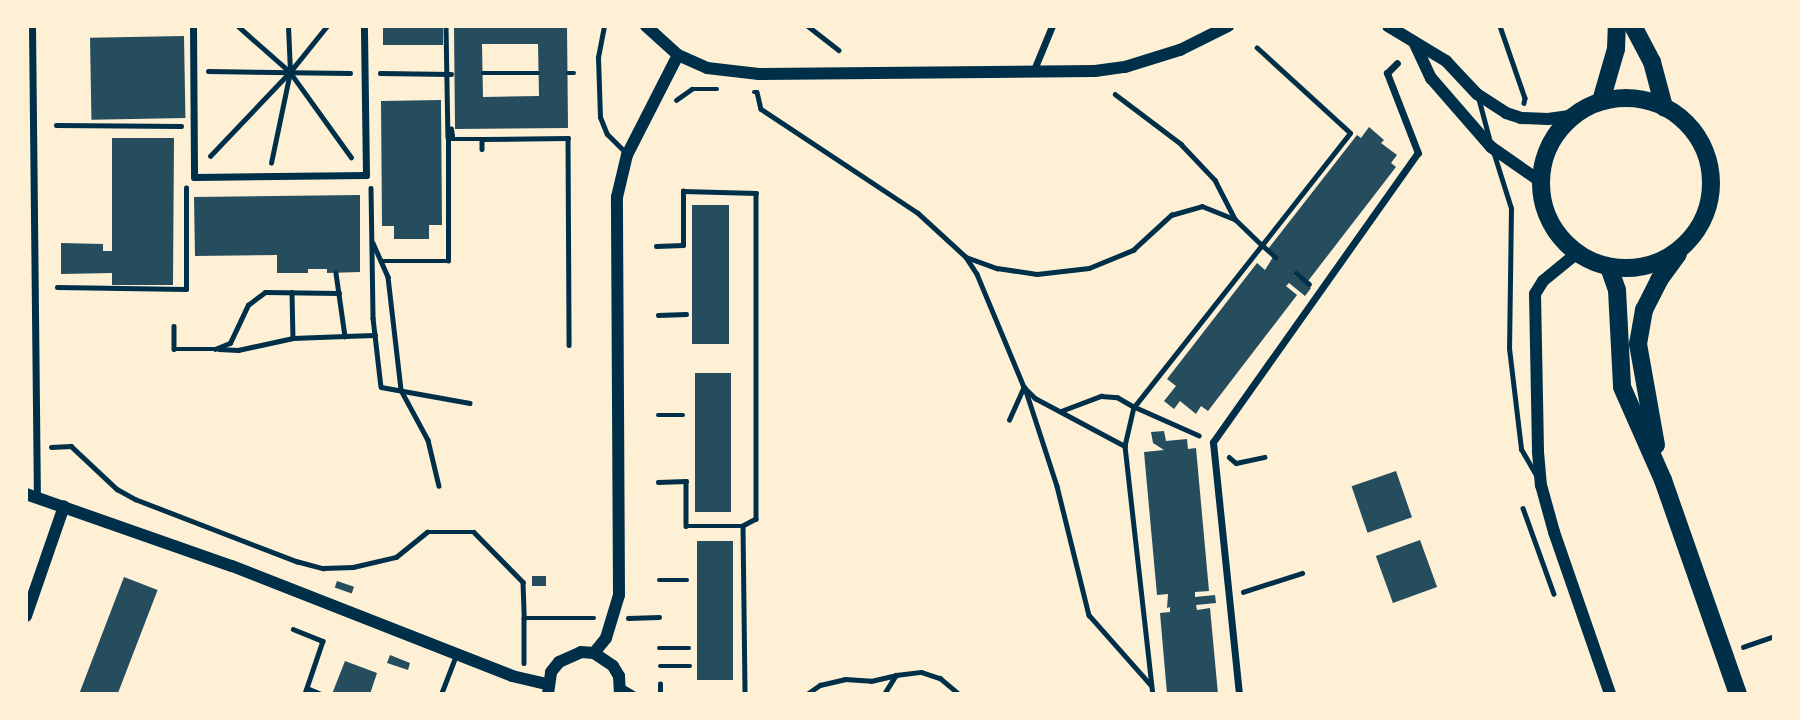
<!DOCTYPE html>
<style>
body{margin:0}
#map{position:relative;width:1800px;height:720px;overflow:hidden;background:#fdf0d5;font-family:"Source Sans 3",sans-serif}
div>[style]{position:absolute}
[style*='--x']{left:calc(var(--x)*1px);top:calc(var(--y)*1px);width:calc(var(--w)*1px);rotate:calc(var(--a)*1deg)}
.building>*{inset:0;background:#264d5e;transform-origin:0 0}
.path>*{height:4.5px;margin:-2.25px;padding:0 2.25px;transform-origin:2.25px;border-radius:2.25px;background:#003049}
.service>*{height:5px;margin:-2.5px;padding:0 2.5px;transform-origin:2.5px;border-radius:2.5px;background:#003049}
.minor>*{height:7px;margin:-3.5px;padding:0 3.5px;transform-origin:3.5px;border-radius:3.5px;background:#003049}
.tertiary>*{height:12px;margin:-6px;padding:0 6px;transform-origin:6px;border-radius:6px;background:#003049}
.primary>*{height:18px;margin:-9px;padding:0 9px;transform-origin:9px;border-radius:9px;background:#003049}
.primary>.ring{margin:-9px;padding:0;box-sizing:content-box;background:none;border:18px solid #003049;border-radius:50%}
span{translate:-50% -50%;white-space:nowrap;text-align:center;line-height:1.15;-webkit-text-stroke:5px #fdf0d5;paint-order:stroke}
.frame{position:absolute;inset:0;border:28px solid #fdf0d5;pointer-events:none}
</style>
<div id="map">
<div class="building">
<div style="left:383px;top:26px;width:60px;height:19px"></div>
<div style="clip-path:polygon(evenodd,454px 26px,567px 26px,568px 128px,455px 129px,454px 26px,482px 44px,538px 44px,539px 96px,483px 97px,482px 44px)"></div>
<div style="left:184px;top:36px;width:82px;height:94px;rotate:89deg"></div>
<div style="clip-path:polygon(441px 100px,442px 225px,429px 225px,429px 239px,394px 239px,394px 226px,382px 226px,381px 101px)"></div>
<div style="clip-path:polygon(1369px 127px,1384px 140px,1381px 143px,1397px 155px,1391px 163px,1396px 167px,1308px 281px,1297px 272px,1294px 275px,1311px 288px,1305px 296px,1289px 283px,1286px 286px,1297px 295px,1208px 411px,1201px 406px,1196px 414px,1180px 401px,1174px 409px,1164px 401px,1176px 386px,1167px 379px,1257px 263px,1265px 270px,1273px 257px,1275px 259px,1277px 255px,1268px 249px,1357px 135px,1361px 138px)"></div>
<div style="clip-path:polygon(112px 138px,174px 138px,173px 285px,112px 285px,112px 273px,61px 274px,61px 243px,103px 244px,103px 251px,112px 251px)"></div>
<div style="clip-path:polygon(360px 195px,360px 272px,327px 273px,327px 269px,308px 269px,308px 273px,277px 273px,277px 255px,195px 256px,194px 197px)"></div>
<div style="left:692px;top:205px;width:37px;height:139px"></div>
<div style="left:695px;top:373px;width:36px;height:139px"></div>
<div style="clip-path:polygon(1164px 431px,1166px 441px,1187px 439px,1188px 449px,1196px 448px,1209px 591px,1195px 592px,1195px 597px,1215px 595px,1216px 603px,1196px 605px,1197px 610px,1210px 608px,1218px 694px,1167px 694px,1160px 613px,1170px 612px,1170px 607px,1167px 608px,1168px 594px,1157px 595px,1144px 452px,1164px 450px,1153px 443px,1151px 432px)"></div>
<div style="left:1396px;top:471px;width:49px;height:47px;rotate:71deg"></div>
<div style="left:1420px;top:540px;width:50px;height:47px;rotate:70deg"></div>
<div style="left:697px;top:541px;width:36px;height:139px"></div>
<div style="left:532px;top:576px;width:14px;height:10px"></div>
<div style="left:124px;top:577px;width:36px;height:125px;rotate:21deg"></div>
<div style="left:337px;top:581px;width:18px;height:7px;rotate:19deg"></div>
<div style="clip-path:polygon(390px 655px,410px 663px,408px 670px,387px 663px)"></div>
<div style="clip-path:polygon(345px 661px,377px 673px,370px 694px,332px 694px)"></div>
</div>
<div class="path">
<div style="--x:238;--y:26;--w:69;--a:41.5"></div>
<div style="--x:290;--y:72;--w:105;--a:54.3"></div>
<div style="--x:446;--y:26;--w:111;--a:89"></div>
<div style="--x:448;--y:137;--w:4;--a:-14"></div>
<div style="--x:452;--y:136;--w:7;--a:-98"></div>
<div style="--x:808;--y:26;--w:39;--a:38"></div>
<div style="--x:1500;--y:26;--w:76;--a:70.9"></div>
<div style="--x:1525;--y:98;--w:5;--a:101"></div>
<div style="--x:208;--y:71;--w:142;--a:0.8"></div>
<div style="--x:380;--y:73;--w:71;--a:0.8"></div>
<div style="--x:483;--y:73;--w:55;--a:0"></div>
<div style="--x:568;--y:73;--w:6;--a:0"></div>
<div style="--x:754;--y:92;--w:3;--a:0"></div>
<div style="--x:757;--y:92;--w:17;--a:77"></div>
<div style="--x:761;--y:109;--w:188;--a:33.5"></div>
<div style="--x:918;--y:213;--w:65;--a:42.5"></div>
<div style="--x:966;--y:257;--w:20;--a:57"></div>
<div style="--x:977;--y:274;--w:122;--a:67.4"></div>
<div style="--x:1024;--y:387;--w:16;--a:45"></div>
<div style="--x:1035;--y:398;--w:102;--a:28.1"></div>
<div style="--x:1115;--y:94;--w:83;--a:37.1"></div>
<div style="--x:1181;--y:144;--w:50;--a:46.6"></div>
<div style="--x:1215;--y:180;--w:44;--a:62.9"></div>
<div style="--x:1235;--y:219;--w:37;--a:44"></div>
<div style="--x:1262;--y:245;--w:142;--a:-51.8"></div>
<div style="--x:1350;--y:133;--w:126;--a:-137.6"></div>
<div style="--x:676;--y:100;--w:19;--a:-35"></div>
<div style="--x:692;--y:89;--w:25;--a:0"></div>
<div style="--x:56;--y:125;--w:125;--a:0.5"></div>
<div style="--x:449;--y:139;--w:33;--a:0"></div>
<div style="--x:482;--y:139;--w:10;--a:90"></div>
<div style="--x:482;--y:139;--w:86;--a:-0.7"></div>
<div style="--x:568;--y:138;--w:207;--a:89.7"></div>
<div style="--x:210;--y:156;--w:116;--a:-46.4"></div>
<div style="--x:290;--y:72;--w:59;--a:-51.2"></div>
<div style="--x:271;--y:163;--w:93;--a:-78.2"></div>
<div style="--x:290;--y:72;--w:46;--a:-92.5"></div>
<div style="--x:371;--y:188;--w:130;--a:89.1"></div>
<div style="--x:373;--y:318;--w:69;--a:83.4"></div>
<div style="--x:381;--y:387;--w:90;--a:10.2"></div>
<div style="--x:373;--y:243;--w:37;--a:66"></div>
<div style="--x:388;--y:277;--w:114;--a:83.4"></div>
<div style="--x:401;--y:390;--w:57;--a:61.6"></div>
<div style="--x:428;--y:440;--w:47;--a:76.6"></div>
<div style="--x:656;--y:246;--w:27;--a:-2"></div>
<div style="--x:683;--y:245;--w:54;--a:-90"></div>
<div style="--x:683;--y:191;--w:73;--a:1.6"></div>
<div style="--x:756;--y:193;--w:326;--a:90"></div>
<div style="--x:756;--y:519;--w:15;--a:152"></div>
<div style="--x:743;--y:526;--w:168;--a:89.3"></div>
<div style="--x:966;--y:257;--w:33;--a:20"></div>
<div style="--x:997;--y:268;--w:40;--a:8.5"></div>
<div style="--x:1037;--y:274;--w:52;--a:-6.6"></div>
<div style="--x:1089;--y:268;--w:48;--a:-22.2"></div>
<div style="--x:1133;--y:250;--w:52;--a:-42.6"></div>
<div style="--x:1171;--y:215;--w:32;--a:-16"></div>
<div style="--x:1202;--y:206;--w:35;--a:22"></div>
<div style="--x:381;--y:261;--w:67;--a:0"></div>
<div style="--x:448;--y:261;--w:122;--a:-90"></div>
<div style="--x:336;--y:273;--w:64;--a:81.9"></div>
<div style="--x:345;--y:336;--w:30;--a:-2"></div>
<div style="--x:1296;--y:273;--w:17;--a:40"></div>
<div style="--x:57;--y:287;--w:129;--a:0.9"></div>
<div style="--x:186;--y:289;--w:101;--a:-90"></div>
<div style="--x:292;--y:292;--w:46;--a:88.8"></div>
<div style="--x:293;--y:338;--w:52;--a:-2.2"></div>
<div style="--x:658;--y:315;--w:28;--a:-2"></div>
<div style="--x:174;--y:326;--w:23;--a:90"></div>
<div style="--x:174;--y:349;--w:41;--a:0"></div>
<div style="--x:215;--y:349;--w:16;--a:-22"></div>
<div style="--x:230;--y:343;--w:42;--a:-64.7"></div>
<div style="--x:248;--y:305;--w:21;--a:-37"></div>
<div style="--x:265;--y:292;--w:74;--a:0.8"></div>
<div style="--x:219;--y:349;--w:19;--a:3"></div>
<div style="--x:238;--y:350;--w:56;--a:-12.3"></div>
<div style="--x:1025;--y:388;--w:103;--a:71.9"></div>
<div style="--x:1057;--y:486;--w:133;--a:76.1"></div>
<div style="--x:1089;--y:615;--w:94;--a:48.5"></div>
<div style="--x:1061;--y:411;--w:43;--a:-20.6"></div>
<div style="--x:1101;--y:396;--w:16;--a:4"></div>
<div style="--x:1117;--y:397;--w:20;--a:30"></div>
<div style="--x:1134;--y:407;--w:40;--a:103"></div>
<div style="--x:1125;--y:446;--w:250;--a:83.6"></div>
<div style="--x:658;--y:415;--w:25;--a:0"></div>
<div style="--x:1009;--y:420;--w:36;--a:-66"></div>
<div style="--x:1199;--y:436;--w:71;--a:-156"></div>
<div style="--x:1134;--y:407;--w:206;--a:-51.7"></div>
<div style="--x:1262;--y:245;--w:18;--a:41"></div>
<div style="--x:51;--y:447;--w:20;--a:-3"></div>
<div style="--x:71;--y:446;--w:63;--a:43.1"></div>
<div style="--x:117;--y:489;--w:21;--a:29"></div>
<div style="--x:135;--y:499;--w:173;--a:21.1"></div>
<div style="--x:296;--y:561;--w:28;--a:15"></div>
<div style="--x:323;--y:568;--w:30;--a:-2"></div>
<div style="--x:353;--y:567;--w:44;--a:-13.1"></div>
<div style="--x:396;--y:557;--w:40;--a:-39"></div>
<div style="--x:427;--y:532;--w:47;--a:0"></div>
<div style="--x:474;--y:532;--w:70;--a:45.6"></div>
<div style="--x:523;--y:582;--w:36;--a:88"></div>
<div style="--x:524;--y:618;--w:70;--a:0"></div>
<div style="--x:1229;--y:457;--w:9;--a:41"></div>
<div style="--x:1236;--y:463;--w:29;--a:-12"></div>
<div style="--x:658;--y:482;--w:28;--a:-2"></div>
<div style="--x:686;--y:481;--w:45;--a:90"></div>
<div style="--x:686;--y:526;--w:57;--a:0"></div>
<div style="--x:1523;--y:508;--w:91;--a:70.2"></div>
<div style="--x:659;--y:580;--w:28;--a:0"></div>
<div style="--x:1243;--y:592;--w:62;--a:-17.9"></div>
<div style="--x:524;--y:618;--w:45;--a:90"></div>
<div style="--x:628;--y:618;--w:31;--a:-2"></div>
<div style="--x:293;--y:629;--w:32;--a:22"></div>
<div style="--x:323;--y:641;--w:56;--a:108.8"></div>
<div style="--x:1743;--y:647;--w:31;--a:-19"></div>
<div style="--x:659;--y:648;--w:30;--a:0"></div>
<div style="--x:660;--y:666;--w:30;--a:0"></div>
<div style="--x:307;--y:688;--w:15;--a:23"></div>
<div style="--x:660;--y:694;--w:10;--a:-90"></div>
<div style="--x:807;--y:694;--w:16;--a:-35"></div>
<div style="--x:820;--y:685;--w:26;--a:-13"></div>
<div style="--x:845;--y:679;--w:26;--a:4"></div>
<div style="--x:871;--y:681;--w:26;--a:-13"></div>
<div style="--x:884;--y:694;--w:22;--a:-58"></div>
<div style="--x:896;--y:675;--w:25;--a:-7"></div>
<div style="--x:921;--y:672;--w:20;--a:18"></div>
<div style="--x:940;--y:678;--w:25;--a:40"></div>
</div>
<div class="service">
<div style="--x:604;--y:26;--w:32;--a:101"></div>
<div style="--x:598;--y:57;--w:60;--a:88.1"></div>
<div style="--x:600;--y:117;--w:18;--a:68"></div>
<div style="--x:607;--y:134;--w:27;--a:45"></div>
<div style="--x:1478;--y:97;--w:42;--a:75"></div>
<div style="--x:1493;--y:151;--w:60;--a:72.5"></div>
<div style="--x:1511;--y:208;--w:140;--a:90.8"></div>
<div style="--x:1509;--y:348;--w:102;--a:83.2"></div>
<div style="--x:1521;--y:449;--w:32;--a:60"></div>
<div style="--x:441;--y:694;--w:42;--a:-69"></div>
</div>
<div class="minor">
<div style="--x:32;--y:26;--w:472;--a:89.4"></div>
<div style="--x:193;--y:26;--w:151;--a:89.6"></div>
<div style="--x:194;--y:177;--w:172;--a:-0.7"></div>
<div style="--x:366;--y:175;--w:149;--a:-90.8"></div>
<div style="--x:1033;--y:72;--w:50;--a:-67.6"></div>
<div style="--x:621;--y:687;--w:14;--a:30"></div>
<div style="--x:1239;--y:694;--w:253;--a:-95.9"></div>
<div style="--x:1213;--y:442;--w:354;--a:-54.7"></div>
<div style="--x:1418;--y:153;--w:86;--a:-111.2"></div>
<div style="--x:1387;--y:73;--w:14;--a:-45"></div>
</div>
<div class="tertiary">
<div style="--x:646;--y:26;--w:43;--a:42.2"></div>
<div style="--x:678;--y:55;--w:32;--a:24"></div>
<div style="--x:707;--y:68;--w:52;--a:6.6"></div>
<div style="--x:759;--y:74;--w:336;--a:-0.5"></div>
<div style="--x:1095;--y:71;--w:30;--a:-8"></div>
<div style="--x:1125;--y:67;--w:58;--a:-17.2"></div>
<div style="--x:1180;--y:50;--w:54;--a:-26.6"></div>
<div style="--x:1388;--y:26;--w:68;--a:31.1"></div>
<div style="--x:1446;--y:61;--w:45;--a:46.8"></div>
<div style="--x:1477;--y:94;--w:35;--a:33"></div>
<div style="--x:1506;--y:113;--w:16;--a:18"></div>
<div style="--x:1521;--y:118;--w:27;--a:2"></div>
<div style="--x:1548;--y:119;--w:27;--a:-8"></div>
<div style="--x:1415;--y:44;--w:38;--a:65"></div>
<div style="--x:1431;--y:78;--w:91;--a:49"></div>
<div style="--x:1491;--y:147;--w:60;--a:34.8"></div>
<div style="--x:1577;--y:253;--w:44;--a:140.5"></div>
<div style="--x:1543;--y:281;--w:15;--a:122"></div>
<div style="--x:1535;--y:294;--w:158;--a:88.9"></div>
<div style="--x:1538;--y:452;--w:33;--a:85"></div>
<div style="--x:1541;--y:485;--w:49;--a:74.5"></div>
<div style="--x:1554;--y:532;--w:171;--a:70.9"></div>
<div style="--x:26;--y:494;--w:218;--a:19.3"></div>
<div style="--x:232;--y:566;--w:301;--a:21.4"></div>
<div style="--x:512;--y:676;--w:37;--a:13"></div>
<div style="--x:26;--y:616;--w:116;--a:-70.9"></div>
<div style="--x:594;--y:653;--w:19;--a:-51"></div>
<div style="--x:606;--y:638;--w:45;--a:-73.2"></div>
<div style="--x:619;--y:595;--w:398;--a:-90.3"></div>
<div style="--x:617;--y:197;--w:43;--a:-76.6"></div>
<div style="--x:627;--y:155;--w:112;--a:-63"></div>
<div style="--x:548;--y:694;--w:22;--a:-82"></div>
<div style="--x:551;--y:672;--w:13;--a:-51"></div>
<div style="--x:559;--y:662;--w:24;--a:-24"></div>
<div style="--x:581;--y:652;--w:13;--a:4"></div>
<div style="--x:594;--y:653;--w:23;--a:34"></div>
<div style="--x:613;--y:666;--w:12;--a:59"></div>
<div style="--x:619;--y:676;--w:18;--a:87"></div>
</div>
<div class="primary">
<div style="--x:1633;--y:26;--w:41;--a:62.2"></div>
<div style="--x:1652;--y:62;--w:47;--a:75.1"></div>
<div class="ring" style="left:1541px;top:98px;width:152px;height:152px"></div>
<div style="--x:1601;--y:101;--w:54;--a:-73.9"></div>
<div style="--x:1616;--y:49;--w:23;--a:-88"></div>
<div style="--x:1609;--y:267;--w:24;--a:71"></div>
<div style="--x:1617;--y:290;--w:97;--a:87"></div>
<div style="--x:1622;--y:387;--w:102;--a:66.2"></div>
<div style="--x:1663;--y:480;--w:227;--a:70.7"></div>
<div style="--x:1656;--y:445;--w:103;--a:-100.1"></div>
<div style="--x:1638;--y:344;--w:35;--a:-80"></div>
<div style="--x:1644;--y:310;--w:34;--a:-63"></div>
<div style="--x:1659;--y:280;--w:32;--a:-54"></div>
</div>
<div class="frame"></div>
</div>
